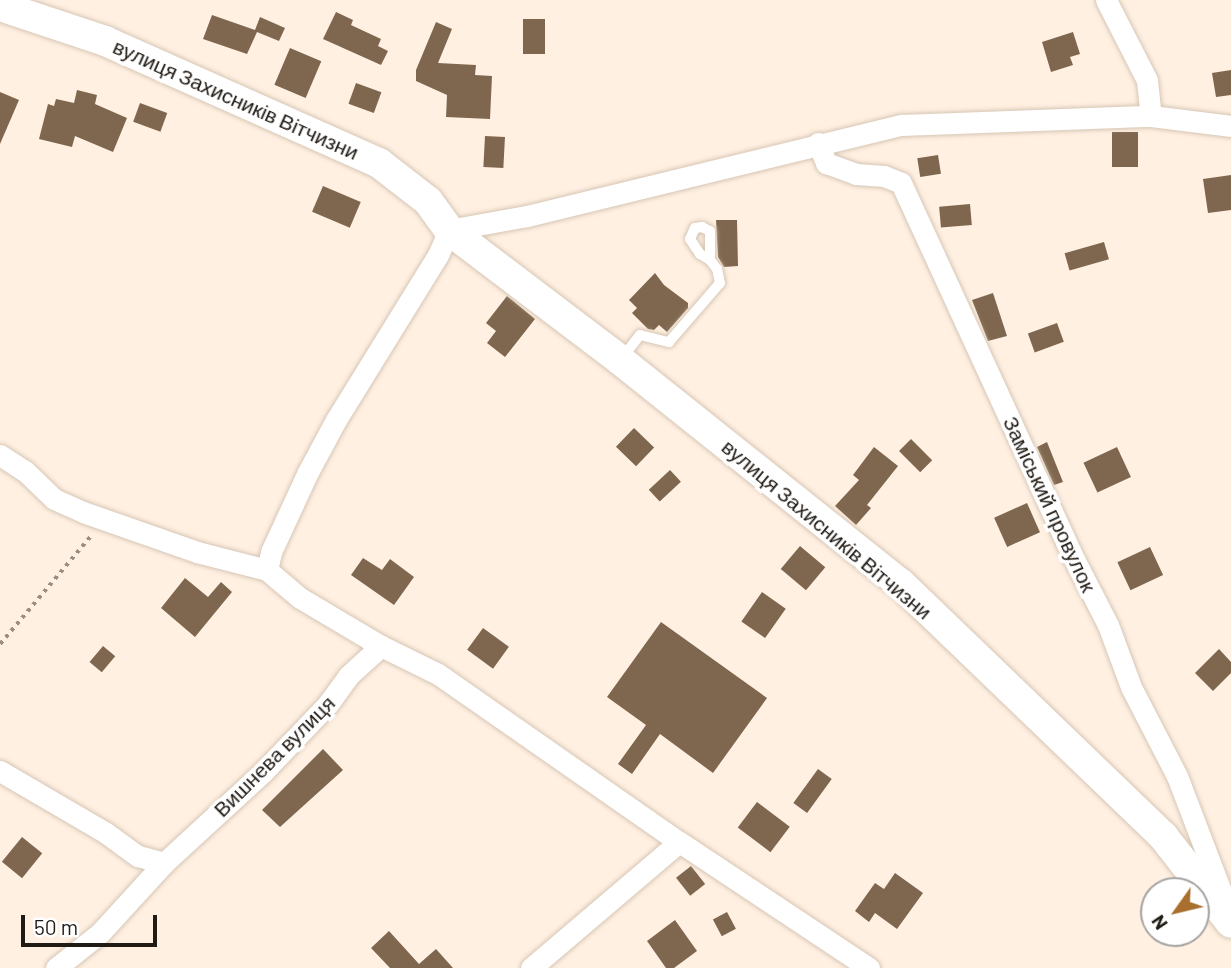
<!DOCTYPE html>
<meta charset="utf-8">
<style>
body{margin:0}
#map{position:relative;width:1231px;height:968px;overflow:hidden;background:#fff0e2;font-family:Barlow,sans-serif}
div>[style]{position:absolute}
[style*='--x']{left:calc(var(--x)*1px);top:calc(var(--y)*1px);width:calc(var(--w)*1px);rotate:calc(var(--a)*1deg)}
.building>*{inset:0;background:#7f674f;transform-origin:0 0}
.path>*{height:3.5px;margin-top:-1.75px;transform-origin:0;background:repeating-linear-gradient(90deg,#998e84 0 3.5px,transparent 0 8.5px)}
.roads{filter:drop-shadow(0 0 2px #d7c6b5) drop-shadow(0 0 2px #d7c6b5)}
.lane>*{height:10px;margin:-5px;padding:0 5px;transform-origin:5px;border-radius:5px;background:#fff}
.street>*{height:21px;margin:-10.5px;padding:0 10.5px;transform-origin:10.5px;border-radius:10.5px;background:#fff}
.secondary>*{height:30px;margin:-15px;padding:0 15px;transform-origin:15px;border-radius:15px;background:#fff}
span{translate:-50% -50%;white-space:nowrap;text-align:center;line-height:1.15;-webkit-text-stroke:7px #fff;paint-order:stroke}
.street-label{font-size:21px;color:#211b15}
.north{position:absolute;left:1140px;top:877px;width:70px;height:70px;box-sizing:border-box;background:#fff;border:2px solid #a6a4a1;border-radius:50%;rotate:236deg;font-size:19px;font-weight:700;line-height:28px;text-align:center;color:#211b15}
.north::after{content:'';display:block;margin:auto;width:24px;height:32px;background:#a96f2e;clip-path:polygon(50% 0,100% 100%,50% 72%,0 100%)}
.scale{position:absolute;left:21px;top:915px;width:136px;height:32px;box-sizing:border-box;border:4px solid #211b15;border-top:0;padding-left:9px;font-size:21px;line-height:24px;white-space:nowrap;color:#211b15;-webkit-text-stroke:5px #fff;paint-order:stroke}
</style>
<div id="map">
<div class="building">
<div style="clip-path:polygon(336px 12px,353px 20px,351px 25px,381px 39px,378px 46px,388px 51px,381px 65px,323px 39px)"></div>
<div style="clip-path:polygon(212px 15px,255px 30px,260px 17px,285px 28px,279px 41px,257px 32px,247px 54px,203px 39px)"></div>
<div style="left:523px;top:19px;width:22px;height:35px"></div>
<div style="clip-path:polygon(436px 22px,452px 29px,438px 63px,476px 65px,475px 75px,492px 76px,490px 119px,446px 117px,447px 95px,416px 81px,416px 70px)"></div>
<div style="clip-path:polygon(1073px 32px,1080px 54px,1070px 57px,1073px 65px,1051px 72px,1042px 42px)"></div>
<div style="left:290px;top:48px;width:34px;height:40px;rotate:23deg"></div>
<div style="clip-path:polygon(1231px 70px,1231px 95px,1216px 97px,1212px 73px)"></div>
<div style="left:356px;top:83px;width:27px;height:22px;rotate:20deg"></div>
<div style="clip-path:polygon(77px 90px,97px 95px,95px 104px,127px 118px,113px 152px,75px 136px,72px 147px,39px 139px,48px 104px,54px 106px,56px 99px,74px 103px)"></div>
<div style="clip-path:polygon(0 92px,19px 100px,0 144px)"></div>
<div style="left:140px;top:103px;width:29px;height:20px;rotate:20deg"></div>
<div style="left:1112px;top:132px;width:26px;height:35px"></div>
<div style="left:485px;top:136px;width:20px;height:31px;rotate:3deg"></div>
<div style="left:938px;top:155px;width:19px;height:21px;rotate:81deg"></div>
<div style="clip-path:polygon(1231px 175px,1231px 210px,1208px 213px,1203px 179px)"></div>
<div style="left:323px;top:186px;width:41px;height:28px;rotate:23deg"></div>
<div style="left:970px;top:204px;width:21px;height:31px;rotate:85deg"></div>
<div style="clip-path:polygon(716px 220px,737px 220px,738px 266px,724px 267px,718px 257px)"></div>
<div style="left:1104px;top:242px;width:18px;height:41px;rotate:74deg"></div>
<div style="clip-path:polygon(655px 273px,664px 285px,688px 303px,688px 308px,667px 332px,659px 325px,654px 330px,648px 329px,632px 313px,637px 308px,629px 300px)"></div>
<div style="clip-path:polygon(993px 293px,1007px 336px,988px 341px,972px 300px)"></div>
<div style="clip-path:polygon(507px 296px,535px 319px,505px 357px,487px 343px,496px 331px,486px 323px)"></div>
<div style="left:1057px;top:323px;width:20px;height:31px;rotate:70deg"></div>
<div style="left:634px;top:428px;width:28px;height:26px;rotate:44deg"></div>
<div style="left:911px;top:439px;width:30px;height:17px;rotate:45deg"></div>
<div style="clip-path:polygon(1047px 442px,1063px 482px,1054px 485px,1037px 447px)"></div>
<div style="clip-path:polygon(874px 447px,898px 466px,867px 505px,871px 508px,856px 525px,835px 506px,859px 480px,853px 475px)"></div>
<div style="left:1117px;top:447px;width:33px;height:37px;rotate:65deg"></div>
<div style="left:670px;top:470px;width:16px;height:29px;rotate:47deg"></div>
<div style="left:1027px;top:503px;width:32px;height:36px;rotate:66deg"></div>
<div style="left:800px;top:546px;width:33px;height:30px;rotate:40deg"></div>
<div style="left:1150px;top:547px;width:31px;height:36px;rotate:65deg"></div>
<div style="clip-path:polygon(363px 558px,382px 570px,390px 559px,414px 577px,394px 605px,351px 575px)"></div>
<div style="clip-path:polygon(185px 578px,208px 597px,221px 582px,232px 592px,195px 637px,161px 608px)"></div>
<div style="left:762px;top:592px;width:29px;height:36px;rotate:35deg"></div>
<div style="clip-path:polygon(661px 622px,767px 698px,713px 773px,660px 734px,632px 774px,618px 764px,646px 725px,607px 697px)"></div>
<div style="left:483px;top:628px;width:32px;height:27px;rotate:36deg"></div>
<div style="left:103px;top:646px;width:16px;height:21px;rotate:40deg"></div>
<div style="clip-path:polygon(1219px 649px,1231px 662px,1231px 673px,1213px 691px,1195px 673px)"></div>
<div style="clip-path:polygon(323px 749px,343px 770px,280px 827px,262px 810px)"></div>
<div style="left:818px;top:769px;width:17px;height:42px;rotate:36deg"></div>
<div style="left:757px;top:802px;width:41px;height:32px;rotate:37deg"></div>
<div style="left:22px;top:837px;width:26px;height:32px;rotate:39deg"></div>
<div style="left:691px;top:866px;width:23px;height:19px;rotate:52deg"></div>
<div style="clip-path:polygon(895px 873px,923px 893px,897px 929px,875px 913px,869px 922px,855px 911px,875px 883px,884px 889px)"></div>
<div style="left:727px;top:912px;width:19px;height:16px;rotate:62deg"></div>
<div style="clip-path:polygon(675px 920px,697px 951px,674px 968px,666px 968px,647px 941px)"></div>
<div style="clip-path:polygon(389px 931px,419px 964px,436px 949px,453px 968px,390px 968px,371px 948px)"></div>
</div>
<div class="path">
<div style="--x:0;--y:644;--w:141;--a:-49.9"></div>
</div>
<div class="roads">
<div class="lane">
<div style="--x:622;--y:358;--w:29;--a:-52"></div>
<div style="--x:640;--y:335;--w:30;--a:14"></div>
<div style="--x:669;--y:342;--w:78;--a:-49.2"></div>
<div style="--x:720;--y:283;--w:14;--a:-102"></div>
<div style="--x:717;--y:269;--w:11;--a:-128"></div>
<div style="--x:710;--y:260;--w:12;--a:-149"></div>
<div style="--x:700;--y:254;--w:18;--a:-124"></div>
<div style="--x:690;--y:239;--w:12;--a:-66"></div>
<div style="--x:695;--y:228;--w:7;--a:-8"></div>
<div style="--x:702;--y:227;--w:9;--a:27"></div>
<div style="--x:710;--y:231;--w:29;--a:90"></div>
</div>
<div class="street">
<div style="--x:1106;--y:0;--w:90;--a:62.9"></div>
<div style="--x:1147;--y:80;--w:36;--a:84"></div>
<div style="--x:818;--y:143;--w:22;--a:68"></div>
<div style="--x:826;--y:163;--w:32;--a:20"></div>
<div style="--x:856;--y:174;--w:28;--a:4"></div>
<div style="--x:884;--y:176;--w:18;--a:22"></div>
<div style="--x:901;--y:183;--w:409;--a:65.3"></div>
<div style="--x:1072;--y:555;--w:79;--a:62.8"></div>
<div style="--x:1108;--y:625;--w:66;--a:69.6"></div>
<div style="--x:1131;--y:687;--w:100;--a:62.7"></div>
<div style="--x:1177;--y:776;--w:140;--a:69.1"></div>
<div style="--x:0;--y:455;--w:30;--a:33"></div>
<div style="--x:25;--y:471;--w:40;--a:44"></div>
<div style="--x:54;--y:499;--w:32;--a:24"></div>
<div style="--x:83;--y:512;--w:121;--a:19.3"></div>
<div style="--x:197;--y:552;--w:72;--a:14.4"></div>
<div style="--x:0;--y:771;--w:123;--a:30.3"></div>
<div style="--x:106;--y:833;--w:39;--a:36"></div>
<div style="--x:138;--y:856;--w:27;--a:15"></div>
<div style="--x:56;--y:968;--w:56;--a:-38.5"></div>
<div style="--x:100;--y:933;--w:95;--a:-47.6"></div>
<div style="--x:164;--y:863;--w:134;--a:-42.6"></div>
<div style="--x:263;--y:772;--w:94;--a:-46.3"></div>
<div style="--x:328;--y:704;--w:34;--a:-54"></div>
<div style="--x:348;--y:676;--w:45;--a:-42.3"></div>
<div style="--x:531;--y:968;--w:194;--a:-40.4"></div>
<div style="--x:869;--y:968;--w:228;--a:-146.4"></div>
<div style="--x:679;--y:842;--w:294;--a:-145.1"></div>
<div style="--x:438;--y:674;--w:64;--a:-153.8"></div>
<div style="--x:381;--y:646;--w:94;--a:-149.3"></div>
<div style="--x:300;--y:598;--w:43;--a:-139.7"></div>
<div style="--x:267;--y:570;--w:18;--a:-77"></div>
<div style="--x:271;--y:552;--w:88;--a:-65.2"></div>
<div style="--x:308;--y:472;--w:59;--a:-61.7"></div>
<div style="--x:336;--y:420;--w:194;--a:-58.3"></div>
<div style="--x:438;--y:255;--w:27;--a:-66"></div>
<div style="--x:449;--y:230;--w:79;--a:-10.2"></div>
<div style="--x:527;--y:216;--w:385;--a:-13.7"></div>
<div style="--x:901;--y:125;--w:250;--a:-2.1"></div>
<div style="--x:1151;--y:116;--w:81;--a:7.1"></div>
</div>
<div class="secondary">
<div style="--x:0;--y:6;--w:111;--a:18.4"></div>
<div style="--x:105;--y:41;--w:300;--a:24"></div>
<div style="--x:379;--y:163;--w:62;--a:37.8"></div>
<div style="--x:428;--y:201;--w:36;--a:54"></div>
<div style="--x:449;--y:230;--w:215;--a:37.2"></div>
<div style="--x:620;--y:360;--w:359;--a:38.6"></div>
<div style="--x:901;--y:584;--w:364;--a:43.9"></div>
<div style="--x:1163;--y:836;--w:110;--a:52"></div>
</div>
</div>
<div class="street-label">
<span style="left:236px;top:99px;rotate:24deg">вулиця Захисників Вітчизни</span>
<span style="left:1050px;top:504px;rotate:65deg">Заміський провулок</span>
<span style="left:827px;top:529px;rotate:40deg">вулиця Захисників Вітчизни</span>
<span style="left:274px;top:756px;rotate:-45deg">Вишнева вулиця</span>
</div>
<div class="north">N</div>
<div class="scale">50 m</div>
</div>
